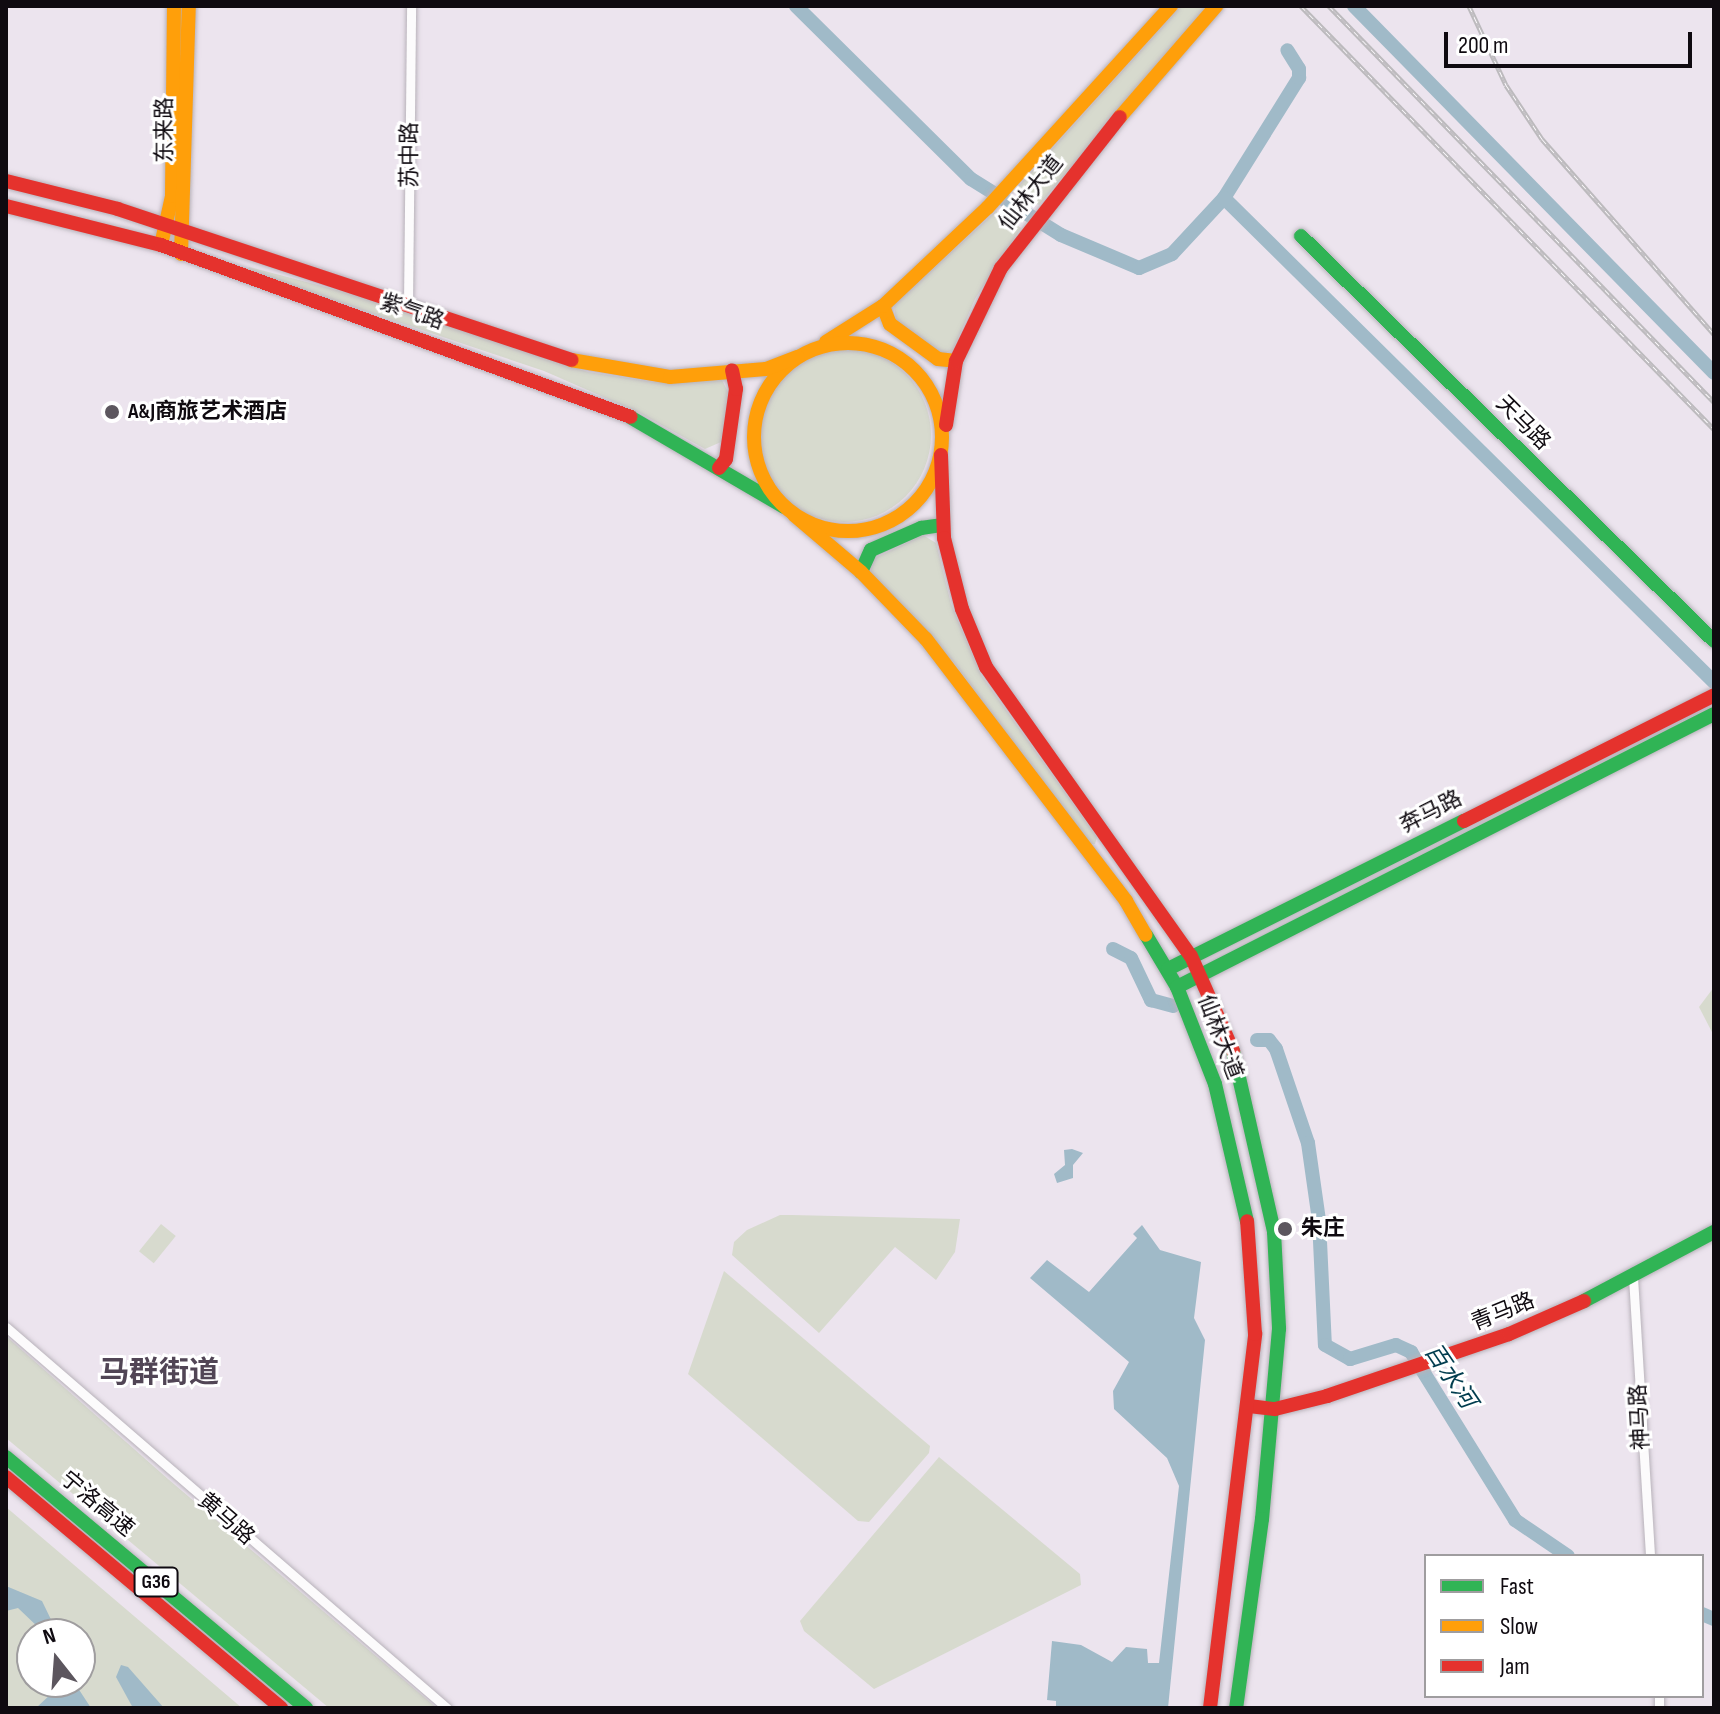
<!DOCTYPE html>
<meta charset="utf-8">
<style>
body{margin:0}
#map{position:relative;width:1720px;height:1714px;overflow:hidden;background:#ece4ee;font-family:"Sofia Sans Condensed","Noto Sans SC",sans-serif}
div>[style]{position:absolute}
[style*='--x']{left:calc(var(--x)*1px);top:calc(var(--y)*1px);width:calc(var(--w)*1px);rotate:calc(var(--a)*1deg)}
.green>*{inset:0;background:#d7dace;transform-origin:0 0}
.round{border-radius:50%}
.water>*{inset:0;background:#a0bac8}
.river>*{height:14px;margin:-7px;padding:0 7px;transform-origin:7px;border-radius:7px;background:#a0bac8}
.roads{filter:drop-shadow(0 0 2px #b8b2ba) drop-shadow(0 0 2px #b8b2ba)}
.street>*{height:9px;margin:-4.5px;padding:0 4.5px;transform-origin:4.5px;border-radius:4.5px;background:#fcfbfc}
.fast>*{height:14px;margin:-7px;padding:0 7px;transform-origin:7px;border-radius:7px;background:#30b455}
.slow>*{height:14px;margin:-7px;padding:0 7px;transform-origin:7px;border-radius:7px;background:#ff9f0a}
.slow>.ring{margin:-7px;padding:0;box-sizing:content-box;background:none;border:14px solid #ff9f0a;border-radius:50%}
.jam>*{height:14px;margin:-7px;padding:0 7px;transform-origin:7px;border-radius:7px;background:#e5322d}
.rail>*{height:5px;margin-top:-2.5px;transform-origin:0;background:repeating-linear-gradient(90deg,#fff 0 6px,#bcbabd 0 12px);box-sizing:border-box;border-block:2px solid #bcbabd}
.dots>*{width:22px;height:22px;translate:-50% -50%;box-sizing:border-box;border:4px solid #fff;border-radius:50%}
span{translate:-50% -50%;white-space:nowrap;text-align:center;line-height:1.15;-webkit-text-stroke:6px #fff;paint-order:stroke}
.shield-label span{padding:2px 6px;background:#fff;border:2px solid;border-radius:6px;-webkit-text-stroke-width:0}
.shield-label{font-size:20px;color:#0f0a10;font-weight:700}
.street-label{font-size:22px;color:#0f0a10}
.poi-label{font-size:22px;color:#0f0a10;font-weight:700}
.left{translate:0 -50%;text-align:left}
.water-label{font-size:24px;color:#003c4e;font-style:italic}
.district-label{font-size:30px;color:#514555;font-weight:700}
.frame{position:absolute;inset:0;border:8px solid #0f0a10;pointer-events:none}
.legend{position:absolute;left:1424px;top:1554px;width:280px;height:144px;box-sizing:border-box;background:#fff;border:2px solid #9f9d9f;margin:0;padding:10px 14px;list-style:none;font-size:24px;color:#0f0a10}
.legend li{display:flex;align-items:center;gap:16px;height:40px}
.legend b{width:40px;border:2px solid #9f9d9f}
.north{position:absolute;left:16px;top:1618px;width:80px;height:80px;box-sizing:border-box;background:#fff;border:2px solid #9f9d9f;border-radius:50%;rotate:343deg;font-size:22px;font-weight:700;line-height:32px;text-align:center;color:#0f0a10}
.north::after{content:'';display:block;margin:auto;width:28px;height:36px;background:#5c565e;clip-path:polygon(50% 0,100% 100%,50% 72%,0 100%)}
.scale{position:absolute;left:1444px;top:32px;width:248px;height:36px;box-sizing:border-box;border:4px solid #0f0a10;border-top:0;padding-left:10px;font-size:24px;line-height:28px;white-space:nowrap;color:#0f0a10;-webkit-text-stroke:6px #fff;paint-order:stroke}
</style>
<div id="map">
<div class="green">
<div style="clip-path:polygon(1181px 6px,1207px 6px,1039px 205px,1013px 192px)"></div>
<div style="clip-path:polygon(996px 211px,1021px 228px,975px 299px,953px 350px,943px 354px,896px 321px,894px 305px)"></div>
<div style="clip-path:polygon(249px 267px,341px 291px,588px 372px,654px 382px,722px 380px,729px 394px,721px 442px,705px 449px,640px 413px,544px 371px,246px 271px)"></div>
<div class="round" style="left:757px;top:348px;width:174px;height:174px"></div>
<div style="clip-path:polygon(923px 535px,936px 543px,951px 604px,981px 675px,1097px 837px,1095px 844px,1088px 844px,955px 664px,870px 573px,873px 559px)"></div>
<div style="clip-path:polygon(1714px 987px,1714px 1036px,1699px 1007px)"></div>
<div style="clip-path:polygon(780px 1215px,792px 1215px,960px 1219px,955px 1252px,936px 1280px,895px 1247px,819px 1333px,732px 1255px,734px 1242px,747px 1230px)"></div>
<div style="left:161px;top:1224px;width:19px;height:35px;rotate:39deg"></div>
<div style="clip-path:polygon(724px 1271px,930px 1446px,929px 1453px,869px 1522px,858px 1521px,688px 1374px)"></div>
<div style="clip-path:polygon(6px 1336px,168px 1479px,437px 1708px,329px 1708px,6px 1438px)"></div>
<div style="clip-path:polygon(939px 1457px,1080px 1574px,1081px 1585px,874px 1689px,804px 1631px,800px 1621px)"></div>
<div style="clip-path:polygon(evenodd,6px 1507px,242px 1708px,6px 1708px,6px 1507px,32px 1634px,80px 1634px,80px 1682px,32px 1682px,32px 1634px)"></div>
</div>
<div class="water">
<div style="clip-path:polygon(1072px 1149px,1083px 1153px,1073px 1165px,1073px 1178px,1057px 1183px,1054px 1174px,1065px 1165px,1064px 1150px)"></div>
<div style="clip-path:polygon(1142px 1225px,1160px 1250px,1201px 1262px,1194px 1318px,1205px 1340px,1168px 1708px,1056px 1708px,1056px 1701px,1047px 1700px,1052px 1641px,1081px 1645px,1112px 1662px,1126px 1647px,1147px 1649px,1148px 1663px,1159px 1663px,1179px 1486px,1167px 1458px,1114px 1409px,1113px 1391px,1129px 1362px,1030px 1278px,1047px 1260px,1089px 1292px,1137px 1238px,1133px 1234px)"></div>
<div style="clip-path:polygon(6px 1586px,42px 1601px,58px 1634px,40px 1629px,18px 1608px,6px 1611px)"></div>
<div style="clip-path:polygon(121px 1665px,128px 1667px,164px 1708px,133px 1708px,116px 1677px)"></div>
<div style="clip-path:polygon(53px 1682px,74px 1682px,91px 1708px,36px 1708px,52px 1693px)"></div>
</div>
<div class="river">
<div style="--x:796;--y:6;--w:246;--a:44.7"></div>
<div style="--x:971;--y:179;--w:106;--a:31.9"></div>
<div style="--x:1061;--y:235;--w:85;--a:22.9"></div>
<div style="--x:1139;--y:268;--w:36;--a:-23"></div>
<div style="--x:1172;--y:254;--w:76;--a:-47.1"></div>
<div style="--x:1224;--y:198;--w:142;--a:-58"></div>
<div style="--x:1299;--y:78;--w:9;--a:-90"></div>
<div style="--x:1299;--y:69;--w:22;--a:-122"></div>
<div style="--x:1354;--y:6;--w:514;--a:45.55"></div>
<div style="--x:1224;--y:198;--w:689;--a:44.65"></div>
<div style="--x:1113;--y:949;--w:20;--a:27"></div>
<div style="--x:1131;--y:958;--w:47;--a:64.5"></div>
<div style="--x:1151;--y:1000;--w:23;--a:15"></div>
<div style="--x:1257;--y:1040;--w:12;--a:0"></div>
<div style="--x:1269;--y:1040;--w:11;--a:52"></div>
<div style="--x:1276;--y:1049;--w:99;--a:71.2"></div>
<div style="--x:1308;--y:1143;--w:78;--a:81.9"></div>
<div style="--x:1319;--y:1220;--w:125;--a:87.3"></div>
<div style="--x:1325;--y:1345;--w:29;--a:29"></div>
<div style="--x:1350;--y:1359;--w:48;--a:-16.9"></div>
<div style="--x:1396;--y:1345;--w:17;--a:25"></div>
<div style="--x:1411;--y:1352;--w:198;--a:58.2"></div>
<div style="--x:1515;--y:1520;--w:64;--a:34.2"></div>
<div style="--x:1702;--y:1614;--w:13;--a:23"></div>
</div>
<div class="roads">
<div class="street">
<div style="--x:408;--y:305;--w:299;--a:-89.4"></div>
<div style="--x:1633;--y:1277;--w:280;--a:86.5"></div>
<div style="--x:6;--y:1327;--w:583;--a:40.83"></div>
<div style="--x:1659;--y:1696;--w:12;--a:90"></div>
</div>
<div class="fast">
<div style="--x:1301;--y:236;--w:578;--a:44.44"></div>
<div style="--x:630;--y:417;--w:178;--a:30.3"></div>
<div style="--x:861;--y:572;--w:24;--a:-66"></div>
<div style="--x:871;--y:550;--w:55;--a:-23.7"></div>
<div style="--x:921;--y:528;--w:22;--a:-8"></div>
<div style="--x:1146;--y:935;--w:61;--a:59.2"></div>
<div style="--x:1177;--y:987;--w:104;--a:68.6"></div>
<div style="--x:1215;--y:1084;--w:141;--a:76.9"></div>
<div style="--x:1168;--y:969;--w:331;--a:-26.6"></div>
<div style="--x:1177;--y:987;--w:602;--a:-26.95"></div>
<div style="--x:1233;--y:1051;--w:186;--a:77.2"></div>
<div style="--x:1274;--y:1232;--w:97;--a:87"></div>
<div style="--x:1279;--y:1329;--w:191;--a:95.1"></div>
<div style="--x:1262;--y:1519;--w:191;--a:97.8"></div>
<div style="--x:1584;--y:1301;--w:147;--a:-28"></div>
<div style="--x:6;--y:1457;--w:391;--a:39.9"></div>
</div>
<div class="slow">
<div style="--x:1120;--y:117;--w:147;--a:-49.1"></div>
<div style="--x:161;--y:245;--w:50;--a:-77.3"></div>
<div style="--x:172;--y:196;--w:190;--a:-89.4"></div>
<div style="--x:181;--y:254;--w:248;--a:-88.2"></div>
<div style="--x:883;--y:306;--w:19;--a:69"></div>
<div style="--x:890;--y:324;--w:59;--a:36.1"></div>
<div style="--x:938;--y:359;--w:18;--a:6"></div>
<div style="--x:826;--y:342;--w:67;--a:-32.3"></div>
<div style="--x:883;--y:306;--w:144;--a:-43.3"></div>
<div style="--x:988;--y:207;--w:272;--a:-47.7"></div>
<div class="ring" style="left:754px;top:343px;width:174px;height:174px"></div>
<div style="--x:571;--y:360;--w:100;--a:9.7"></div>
<div style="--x:670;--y:377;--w:96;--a:-4.8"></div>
<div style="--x:766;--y:369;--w:34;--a:-21"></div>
<div style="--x:794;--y:515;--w:88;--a:40.4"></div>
<div style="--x:861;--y:572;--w:93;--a:45.9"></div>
<div style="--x:926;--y:639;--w:330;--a:52.6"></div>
<div style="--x:1126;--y:901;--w:39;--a:60"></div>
</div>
<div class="jam">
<div style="--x:6;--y:181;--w:115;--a:14"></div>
<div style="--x:118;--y:209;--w:478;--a:18.4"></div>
<div style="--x:6;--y:206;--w:160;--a:14.1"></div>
<div style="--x:161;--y:245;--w:500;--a:20.1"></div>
<div style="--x:946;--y:425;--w:65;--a:-81.1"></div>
<div style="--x:956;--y:361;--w:103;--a:-64.2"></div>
<div style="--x:1001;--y:268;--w:192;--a:-51.8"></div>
<div style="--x:941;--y:455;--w:83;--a:87.9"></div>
<div style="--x:944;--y:538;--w:73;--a:75.8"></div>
<div style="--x:962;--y:609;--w:63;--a:67.5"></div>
<div style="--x:986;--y:667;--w:354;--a:54.7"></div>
<div style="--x:1191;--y:956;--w:104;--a:66.1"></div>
<div style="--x:719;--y:468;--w:11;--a:-52"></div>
<div style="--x:726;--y:459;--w:71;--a:-81.9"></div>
<div style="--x:736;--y:389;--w:19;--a:-102"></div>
<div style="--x:1464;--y:821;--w:280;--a:-26.7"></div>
<div style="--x:1249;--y:1406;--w:26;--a:7"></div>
<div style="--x:1275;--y:1409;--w:54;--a:-14"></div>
<div style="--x:1327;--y:1396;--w:192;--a:-18.8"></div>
<div style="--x:1509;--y:1334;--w:82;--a:-23.7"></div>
<div style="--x:6;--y:1477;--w:359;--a:40"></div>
<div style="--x:1210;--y:1708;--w:377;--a:-83.1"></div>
<div style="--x:1255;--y:1334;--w:113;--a:-94"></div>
</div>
</div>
<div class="rail">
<div style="--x:1301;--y:6;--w:591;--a:45.69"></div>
<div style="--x:1329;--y:6;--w:552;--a:45.81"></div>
<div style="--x:1469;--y:6;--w:87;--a:64.9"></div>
<div style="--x:1506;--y:85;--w:65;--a:56.3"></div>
<div style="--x:1542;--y:139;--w:260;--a:48.6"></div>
</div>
<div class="dots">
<div style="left:112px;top:412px;background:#5c565e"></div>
<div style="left:1285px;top:1229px;background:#5c565e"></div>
</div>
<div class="shield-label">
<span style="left:156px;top:1582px">G36</span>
</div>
<div class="street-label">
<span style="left:165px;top:130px;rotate:-90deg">东来路</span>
<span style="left:410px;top:155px;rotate:-90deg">苏中路</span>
<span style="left:1031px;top:193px;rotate:-52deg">仙林大道</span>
<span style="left:412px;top:312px;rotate:19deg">紫气路</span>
<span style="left:1523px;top:423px;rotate:45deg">天马路</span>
<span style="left:1431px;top:812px;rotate:-27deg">奔马路</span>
<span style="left:1220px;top:1037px;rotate:69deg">仙林大道</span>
<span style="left:1503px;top:1312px;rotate:-22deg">青马路</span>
<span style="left:1640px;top:1417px;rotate:-93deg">神马路</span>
<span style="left:97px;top:1504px;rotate:40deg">宁洛高速</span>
<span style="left:226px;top:1519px;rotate:41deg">黄马路</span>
</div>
<div class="poi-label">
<span class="left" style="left:128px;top:412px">A&amp;J商旅艺术酒店</span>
<span class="left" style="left:1301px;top:1229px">朱庄</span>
</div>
<div class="water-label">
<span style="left:1450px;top:1376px;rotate:56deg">百水河</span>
</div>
<div class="district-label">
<span style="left:159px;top:1373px">马群街道</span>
</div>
<div class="frame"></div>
<ul class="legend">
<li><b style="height:10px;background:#30b455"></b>Fast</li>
<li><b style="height:10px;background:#ff9f0a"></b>Slow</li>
<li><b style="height:10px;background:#e5322d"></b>Jam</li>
</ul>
<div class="north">N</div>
<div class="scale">200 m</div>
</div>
